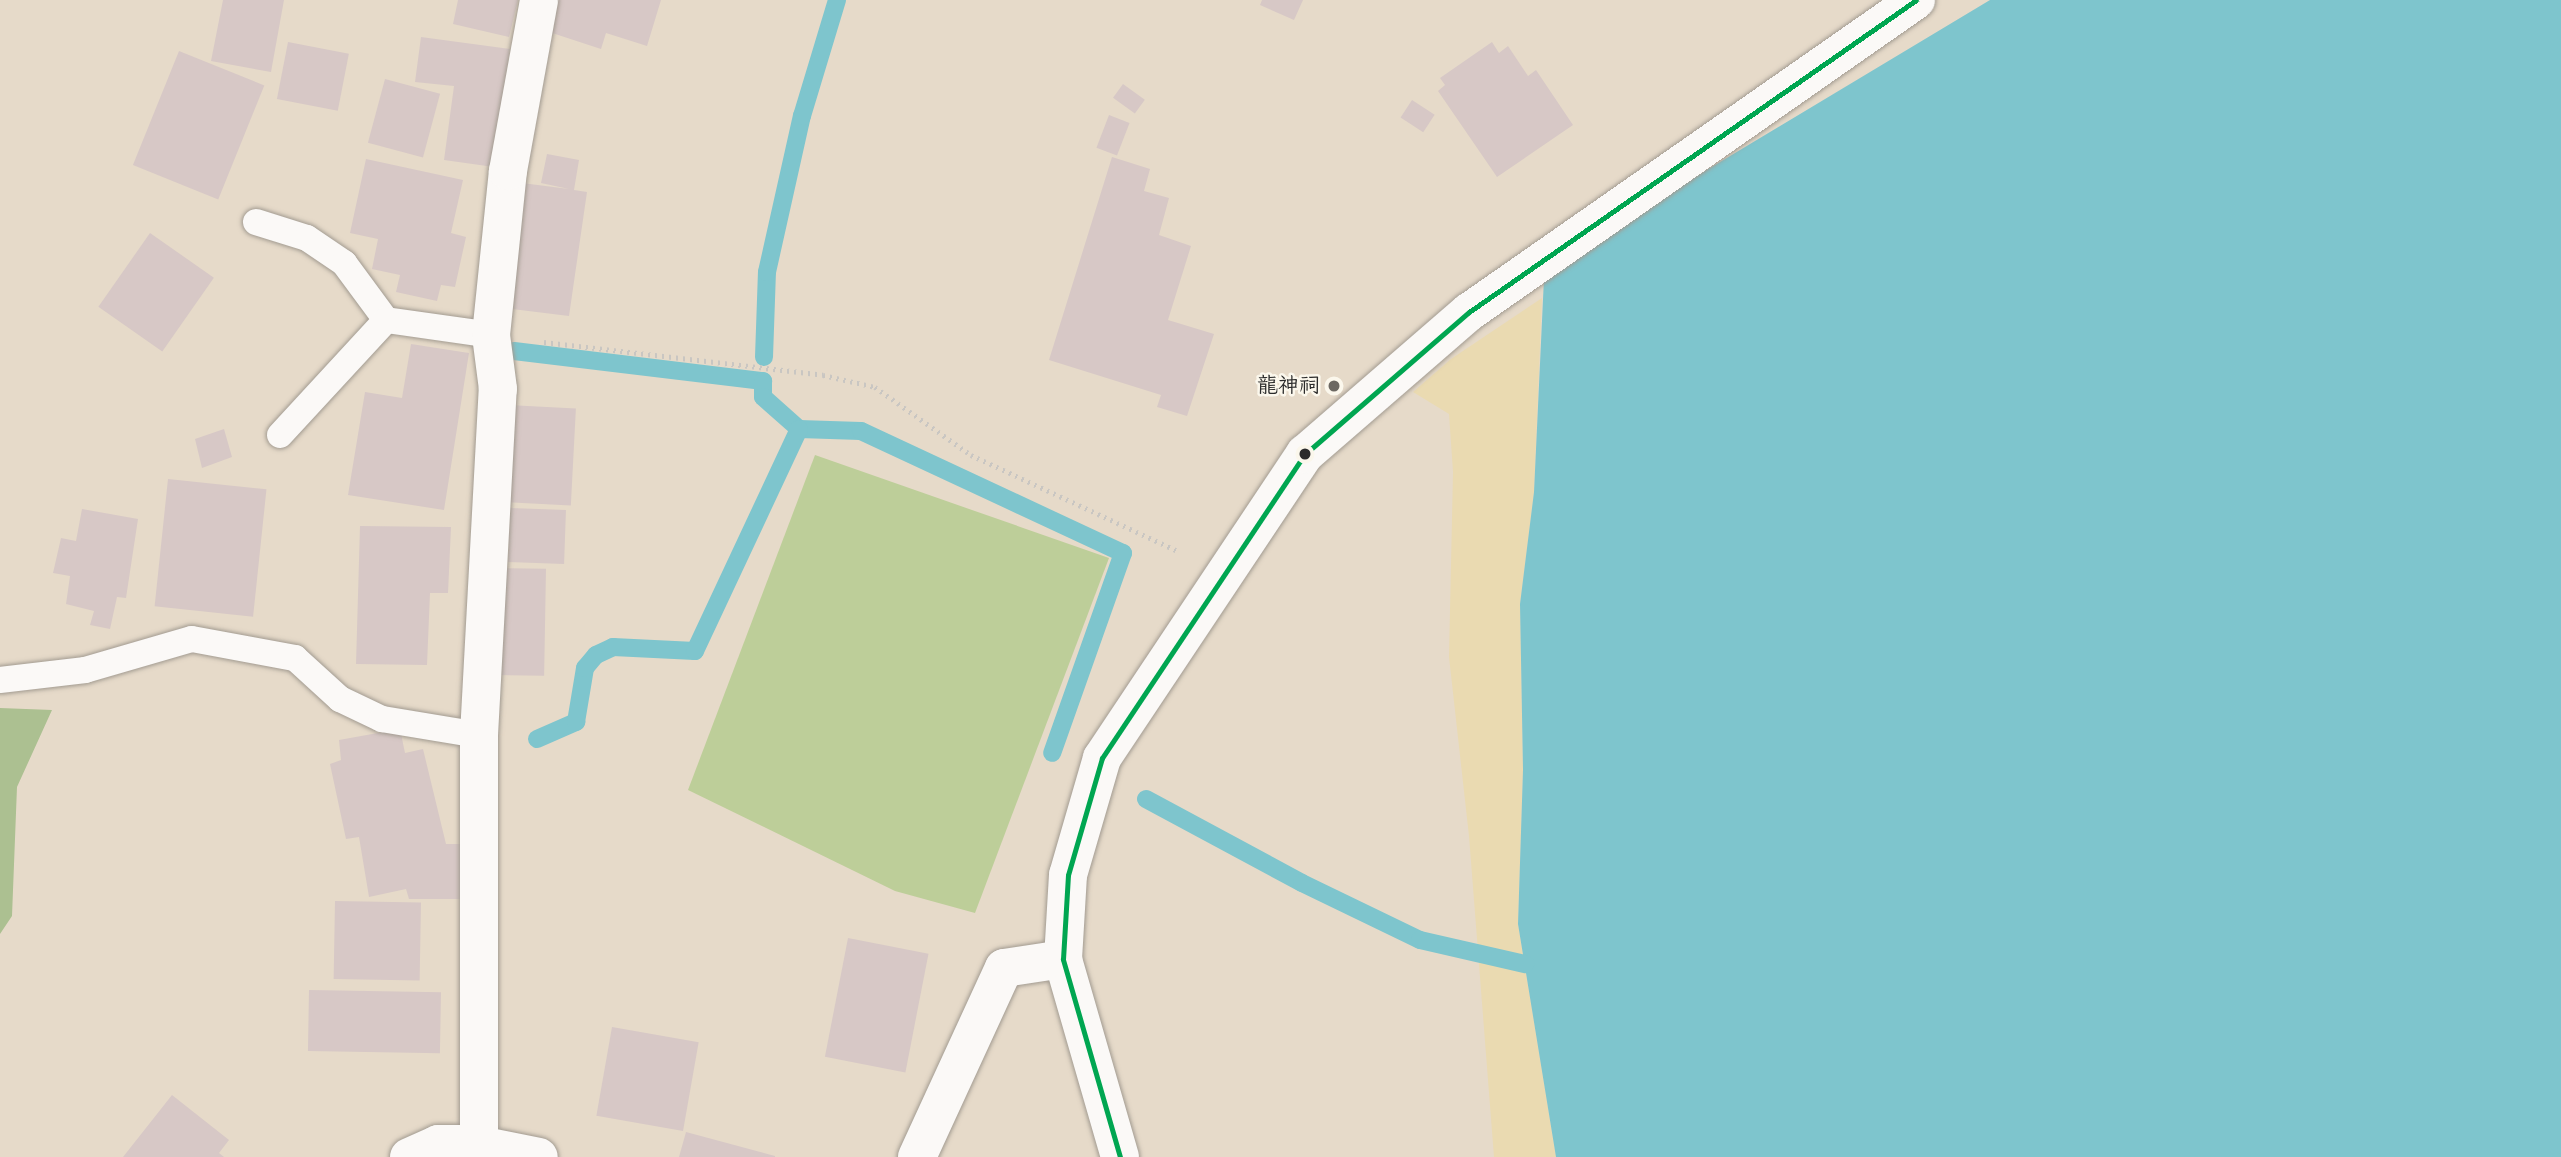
<!DOCTYPE html>
<meta charset="utf-8">
<style>
body{margin:0}
#map{position:relative;width:2561px;height:1157px;overflow:hidden;background:#e6dac9;font-family:Pangolin,"Klee One",sans-serif}
div>[style]{position:absolute}
[style*='--x']{left:calc(var(--x)*1px);top:calc(var(--y)*1px);width:calc(var(--w)*1px);rotate:calc(var(--a)*1deg)}
.green>*{inset:0;background:#bdce99}
.forest>*{inset:0;background:#acc091}
.sand>*{inset:0;background:#eadab1}
.water>*{inset:0;background:#7ec5cd}
.stream>*{height:18px;margin:-9px;padding:0 9px;transform-origin:9px;border-radius:9px;background:#7ec5cd}
.building>*{inset:0;background:#d7c8c6;transform-origin:0 0}
.path>*{height:4.5px;margin-top:-2.25px;transform-origin:0;background:repeating-linear-gradient(90deg,#c9c6c2 0 2px,transparent 0 7px)}
.roads{filter:drop-shadow(0 0 2px #a29b91) drop-shadow(0 0 2px #a29b91)}
.lane>*{height:26px;margin:-13px;padding:0 13px;transform-origin:13px;border-radius:13px;background:#fbf9f7}
.street>*{height:38px;margin:-19px;padding:0 19px;transform-origin:19px;border-radius:19px;background:#fbf9f7}
.bus-1>*{height:5px;margin:-2.5px;padding:0 2.5px;transform-origin:2.5px;border-radius:2.5px;background:#00a651}
.dots>*{width:19px;height:19px;translate:-50% -50%;box-sizing:border-box;border:4px solid #fbf7ec;border-radius:50%}
span{translate:-50% -50%;white-space:nowrap;text-align:center;line-height:1.15;-webkit-text-stroke:5px #fbf7ec;paint-order:stroke}
.poi-label{font-size:21px;color:#2b2b2b;font-weight:700}
.right{translate:-100% -50%;text-align:right}
</style>
<div id="map">
<div class="green">
<div style="clip-path:polygon(815px 455px,1109px 558px,975px 913px,895px 891px,688px 790px)"></div>
</div>
<div class="forest">
<div style="clip-path:polygon(0 708px,52px 710px,17px 787px,12px 916px,0 934px)"></div>
</div>
<div class="sand">
<div style="clip-path:polygon(1542px 298px,1534px 492px,1520px 604px,1523px 770px,1518px 924px,1556px 1157px,1494px 1157px,1469px 836px,1449px 657px,1453px 472px,1449px 414px,1413px 392px,1451px 359px)"></div>
</div>
<div class="water">
<div style="clip-path:polygon(1990px 0,2561px 0,2561px 1157px,1556px 1157px,1518px 924px,1523px 770px,1520px 604px,1534px 492px,1544px 278px,1705px 171px)"></div>
</div>
<div class="stream">
<div style="--x:514;--y:351;--w:251;--a:6.9"></div>
<div style="--x:763;--y:381;--w:16;--a:90"></div>
<div style="--x:763;--y:397;--w:48;--a:41.6"></div>
<div style="--x:799;--y:429;--w:62;--a:1.8"></div>
<div style="--x:861;--y:431;--w:289;--a:25"></div>
<div style="--x:1123;--y:553;--w:212;--a:109.5"></div>
<div style="--x:764;--y:357;--w:85;--a:-88"></div>
<div style="--x:767;--y:272;--w:160;--a:-77.4"></div>
<div style="--x:802;--y:116;--w:121;--a:-73.2"></div>
<div style="--x:537;--y:739;--w:43;--a:-23.6"></div>
<div style="--x:576;--y:722;--w:55;--a:-80.5"></div>
<div style="--x:585;--y:668;--w:17;--a:-50"></div>
<div style="--x:596;--y:655;--w:19;--a:-25"></div>
<div style="--x:613;--y:647;--w:82;--a:2.8"></div>
<div style="--x:695;--y:651;--w:245;--a:-64.9"></div>
<div style="--x:1146;--y:799;--w:177;--a:28.3"></div>
<div style="--x:1302;--y:883;--w:131;--a:25.8"></div>
<div style="--x:1420;--y:940;--w:108;--a:12.9"></div>
</div>
<div class="building">
<div style="clip-path:polygon(223px 0,284px 0,271px 72px,211px 61px)"></div>
<div style="clip-path:polygon(458px 0,518px 0,509px 37px,453px 24px)"></div>
<div style="clip-path:polygon(552px 0,661px 0,647px 46px,606px 33px,601px 49px,543px 30px)"></div>
<div style="clip-path:polygon(1262px 0,1303px 0,1294px 20px,1260px 5px)"></div>
<div style="clip-path:polygon(421px 37px,510px 49px,494px 167px,444px 160px,454px 86px,415px 82px)"></div>
<div style="left:288px;top:42px;width:62px;height:58px;rotate:11deg"></div>
<div style="clip-path:polygon(1492px 42px,1499px 53px,1508px 46px,1528px 76px,1536px 70px,1573px 125px,1497px 177px,1438px 91px,1445px 85px,1440px 78px)"></div>
<div style="left:179px;top:51px;width:92px;height:123px;rotate:22deg"></div>
<div style="left:385px;top:79px;width:57px;height:66px;rotate:15deg"></div>
<div style="left:1123px;top:84px;width:27px;height:17px;rotate:36deg"></div>
<div style="left:1412px;top:100px;width:27px;height:21px;rotate:33deg"></div>
<div style="left:1109px;top:115px;width:22px;height:35px;rotate:21deg"></div>
<div style="clip-path:polygon(547px 154px,579px 160px,574px 190px,587px 192px,569px 316px,505px 308px,522px 183px,569px 189px,541px 183px)"></div>
<div style="clip-path:polygon(1112px 157px,1150px 169px,1144px 191px,1169px 198px,1159px 235px,1191px 246px,1168px 320px,1214px 334px,1187px 416px,1157px 407px,1161px 395px,1049px 360px)"></div>
<div style="clip-path:polygon(366px 159px,463px 180px,451px 233px,466px 237px,455px 287px,441px 285px,437px 301px,396px 292px,400px 275px,372px 269px,378px 239px,350px 233px)"></div>
<div style="left:150px;top:233px;width:78px;height:90px;rotate:35deg"></div>
<div style="clip-path:polygon(411px 344px,469px 353px,444px 510px,348px 495px,365px 392px,402px 398px)"></div>
<div style="left:508px;top:405px;width:68px;height:97px;rotate:3deg"></div>
<div style="clip-path:polygon(224px 429px,232px 457px,202px 468px,195px 439px)"></div>
<div style="left:168px;top:479px;width:99px;height:128px;rotate:6deg"></div>
<div style="left:510px;top:508px;width:56px;height:54px;rotate:2deg"></div>
<div style="clip-path:polygon(82px 509px,138px 519px,126px 598px,117px 597px,110px 629px,90px 625px,94px 611px,66px 604px,70px 576px,53px 573px,61px 538px,76px 541px)"></div>
<div style="clip-path:polygon(360px 526px,451px 527px,448px 593px,430px 593px,427px 665px,356px 664px)"></div>
<div style="left:498px;top:568px;width:48px;height:107px;rotate:1deg"></div>
<div style="clip-path:polygon(400px 729px,405px 753px,423px 749px,446px 844px,462px 844px,466px 899px,409px 899px,406px 889px,369px 897px,359px 837px,346px 839px,330px 764px,341px 760px,339px 740px)"></div>
<div style="left:335px;top:901px;width:86px;height:78px;rotate:1deg"></div>
<div style="left:848px;top:938px;width:82px;height:121px;rotate:11deg"></div>
<div style="left:309px;top:990px;width:132px;height:61px;rotate:1deg"></div>
<div style="left:612px;top:1027px;width:88px;height:90px;rotate:10deg"></div>
<div style="clip-path:polygon(172px 1095px,229px 1140px,219px 1153px,224px 1157px,123px 1157px)"></div>
<div style="clip-path:polygon(686px 1132px,775px 1156px,775px 1157px,679px 1157px)"></div>
</div>
<div class="path">
<div style="--x:544;--y:342;--w:281;--a:6.7"></div>
<div style="--x:823;--y:375;--w:53;--a:13"></div>
<div style="--x:875;--y:387;--w:118;--a:35.3"></div>
<div style="--x:971;--y:455;--w:228;--a:24.9"></div>
</div>
<div class="roads">
<div class="lane">
<div style="--x:256;--y:222;--w:53;--a:17.4"></div>
<div style="--x:307;--y:238;--w:45;--a:34"></div>
<div style="--x:344;--y:263;--w:71;--a:53.6"></div>
<div style="--x:386;--y:320;--w:106;--a:8.1"></div>
<div style="--x:280;--y:435;--w:156;--a:-47.3"></div>
<div style="--x:0;--y:680;--w:86;--a:-6.7"></div>
<div style="--x:85;--y:670;--w:111;--a:-16.2"></div>
<div style="--x:192;--y:639;--w:105;--a:10.5"></div>
<div style="--x:295;--y:658;--w:61;--a:42.3"></div>
<div style="--x:340;--y:699;--w:47;--a:25.5"></div>
<div style="--x:382;--y:719;--w:98;--a:9.4"></div>
</div>
<div class="street">
<div style="--x:409;--y:1157;--w:32;--a:-24"></div>
<div style="--x:438;--y:1144;--w:37;--a:0"></div>
<div style="--x:475;--y:1144;--w:65;--a:11.5"></div>
<div style="--x:479;--y:1157;--w:422;--a:-90"></div>
<div style="--x:479;--y:735;--w:347;--a:-86.9"></div>
<div style="--x:498;--y:389;--w:54;--a:-97.4"></div>
<div style="--x:491;--y:335;--w:165;--a:-84.1"></div>
<div style="--x:508;--y:171;--w:174;--a:-79.7"></div>
<div style="--x:917;--y:1157;--w:208;--a:-65.3"></div>
<div style="--x:1004;--y:968;--w:60;--a:-8.7"></div>
<div style="--x:1120;--y:1157;--w:206;--a:-106.1"></div>
<div style="--x:1063;--y:959;--w:84;--a:-86.6"></div>
<div style="--x:1068;--y:875;--w:122;--a:-73.8"></div>
<div style="--x:1102;--y:758;--w:366;--a:-56.3"></div>
<div style="--x:1305;--y:454;--w:217;--a:-40.9"></div>
<div style="--x:1469;--y:312;--w:545;--a:-34.91"></div>
</div>
</div>
<div class="bus-1">
<div style="--x:1120;--y:1157;--w:206;--a:-106.1"></div>
<div style="--x:1063;--y:959;--w:84;--a:-86.6"></div>
<div style="--x:1068;--y:875;--w:122;--a:-73.8"></div>
<div style="--x:1102;--y:758;--w:366;--a:-56.3"></div>
<div style="--x:1305;--y:454;--w:217;--a:-40.9"></div>
<div style="--x:1469;--y:312;--w:545;--a:-34.91"></div>
</div>
<div class="dots">
<div style="left:1334px;top:386px;background:#6c6862"></div>
<div style="left:1305px;top:454px;background:#2b2b2b"></div>
</div>
<div class="poi-label">
<span class="right" style="left:1320px;top:386px">龍神祠</span>
</div>
</div>
